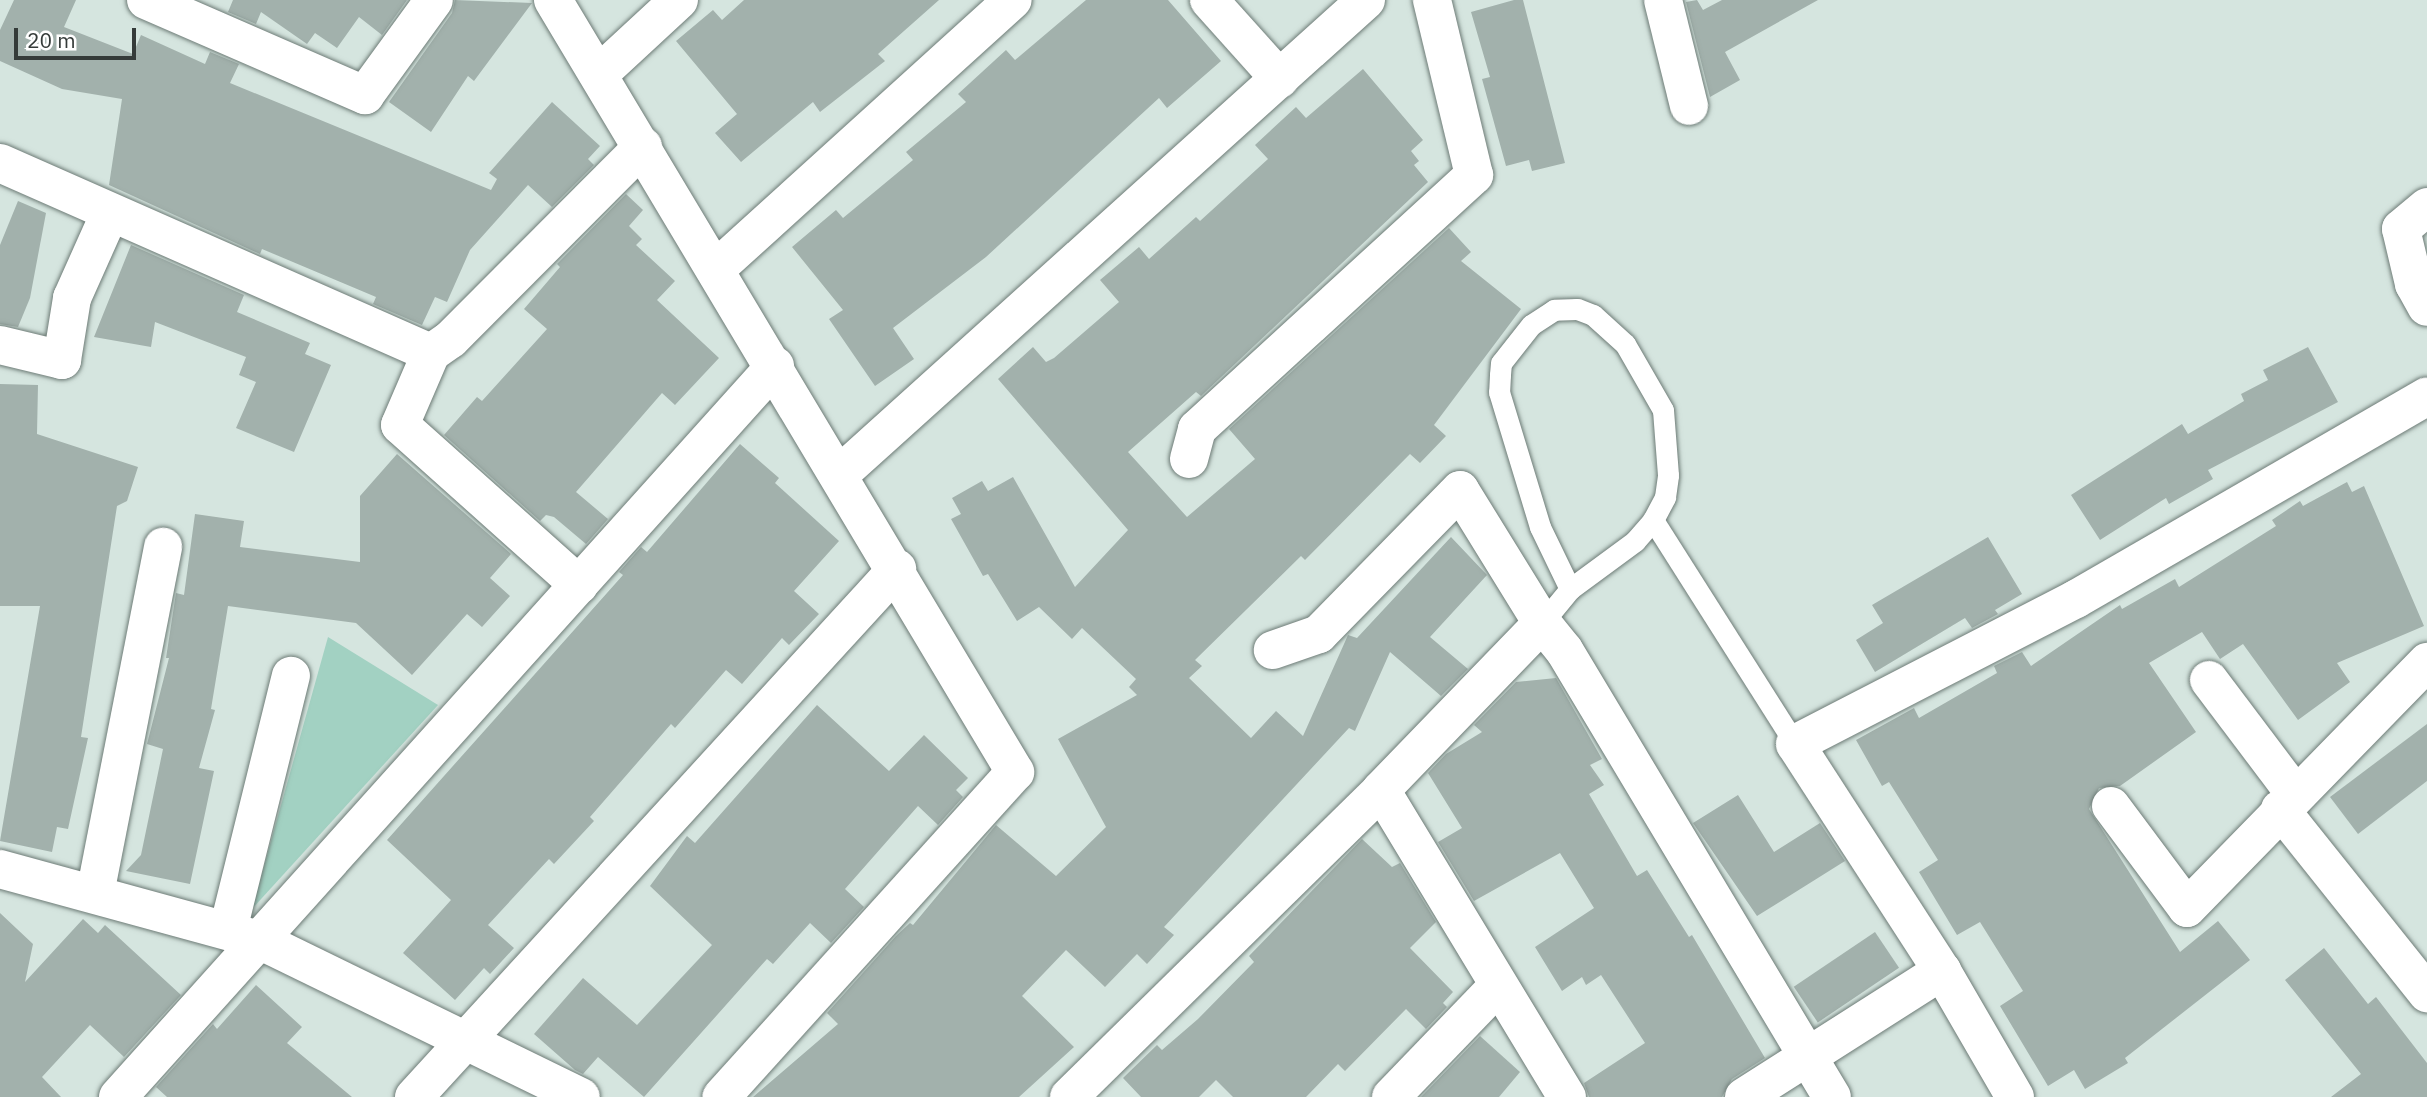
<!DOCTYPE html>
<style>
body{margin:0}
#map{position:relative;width:2427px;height:1097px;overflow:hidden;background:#d5e5df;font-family:"IBM Plex Sans",sans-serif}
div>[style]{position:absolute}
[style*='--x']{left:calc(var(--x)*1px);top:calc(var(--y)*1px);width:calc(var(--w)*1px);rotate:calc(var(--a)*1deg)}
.green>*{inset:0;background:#a2d1c2}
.building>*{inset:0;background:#a2b1ac;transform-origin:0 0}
.roads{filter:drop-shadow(0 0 2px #6d7b76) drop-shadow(0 0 2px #6d7b76)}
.lane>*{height:21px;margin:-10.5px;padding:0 10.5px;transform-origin:10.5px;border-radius:10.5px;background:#fff}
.street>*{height:38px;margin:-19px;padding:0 19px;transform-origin:19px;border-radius:19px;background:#fff}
span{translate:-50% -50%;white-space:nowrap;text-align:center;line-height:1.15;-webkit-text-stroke:7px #fff;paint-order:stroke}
.scale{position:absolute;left:14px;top:28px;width:122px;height:32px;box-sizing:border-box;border:4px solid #353b39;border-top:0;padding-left:9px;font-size:21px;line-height:24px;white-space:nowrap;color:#353b39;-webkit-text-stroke:5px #fff;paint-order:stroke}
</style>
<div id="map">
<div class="green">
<div style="clip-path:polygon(328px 637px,438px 705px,252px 909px)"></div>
</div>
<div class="building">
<div style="clip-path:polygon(14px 0,76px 0,64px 27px,133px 54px,141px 35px,205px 64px,210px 52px,239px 64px,230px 83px,491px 190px,497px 179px,489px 173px,552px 102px,600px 146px,588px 159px,594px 165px,552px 207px,528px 185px,470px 250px,447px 302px,435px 297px,422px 325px,373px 304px,376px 297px,262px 249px,260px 254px,109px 185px,122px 99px,62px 89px,0 61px,0 30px)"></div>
<div style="clip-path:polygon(233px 0,407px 0,382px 35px,359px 17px,337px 48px,315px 33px,307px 44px,261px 12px,256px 24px,228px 12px)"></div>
<div style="clip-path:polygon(455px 0,532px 3px,474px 81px,468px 76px,431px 132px,389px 102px,452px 13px)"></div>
<div style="clip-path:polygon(744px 0,939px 0,878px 54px,885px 61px,820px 112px,813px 102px,741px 162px,715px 133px,737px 114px,676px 41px,713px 10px,722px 20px)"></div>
<div style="clip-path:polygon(1086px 0,1168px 0,1221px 61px,1167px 108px,1159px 98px,986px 257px,893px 328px,914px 359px,875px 386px,829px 319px,843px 310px,792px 247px,836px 210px,843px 218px,913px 160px,906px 152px,966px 102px,958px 94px,1006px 50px,1015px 60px)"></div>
<div style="clip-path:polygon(1514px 0,1523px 0,1565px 163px,1532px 171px,1529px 160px,1506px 166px,1482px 79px,1490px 77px,1471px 12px)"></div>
<div style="clip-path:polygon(1697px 0,1703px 10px,1722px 0,1818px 0,1725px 52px,1740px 80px,1710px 97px,1686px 2px)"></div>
<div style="clip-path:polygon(1363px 69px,1423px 140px,1411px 151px,1419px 161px,1414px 165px,1428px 182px,1201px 396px,1196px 392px,1128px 452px,1187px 517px,1255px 459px,1229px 429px,1449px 228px,1471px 252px,1461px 261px,1521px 309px,1434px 425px,1446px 436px,1420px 463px,1410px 454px,1305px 560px,1301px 556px,1195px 660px,1202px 666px,1189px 678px,1251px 738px,1276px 711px,1303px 736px,1348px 635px,1357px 638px,1451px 537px,1487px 575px,1430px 637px,1468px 669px,1441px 696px,1390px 652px,1355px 731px,1349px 728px,1164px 927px,1174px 935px,1147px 964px,1137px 954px,1105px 987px,1066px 950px,1022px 996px,1074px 1047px,1019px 1097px,753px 1097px,838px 1024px,827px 1013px,896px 936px,910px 923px,913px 925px,996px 825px,1056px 876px,1106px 827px,1058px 739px,1137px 695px,1129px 687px,1136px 679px,1082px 628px,1072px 639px,1039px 607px,1017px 621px,988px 574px,983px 576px,951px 519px,961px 514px,952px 498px,982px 481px,988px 491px,1013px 477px,1075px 587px,1128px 530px,998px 379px,1033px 347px,1046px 362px,1054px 358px,1119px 302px,1100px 280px,1139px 247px,1149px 259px,1196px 217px,1200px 221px,1268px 159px,1255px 145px,1296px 107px,1306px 118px)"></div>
<div style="clip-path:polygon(626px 194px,643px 210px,629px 226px,642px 239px,636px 245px,675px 281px,657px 300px,719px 358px,675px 405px,662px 393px,576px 492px,608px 519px,586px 544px,554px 517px,546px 515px,540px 521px,444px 435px,477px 397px,482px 401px,547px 329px,524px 309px,560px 267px,557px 264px)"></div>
<div style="clip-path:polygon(18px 201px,46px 213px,30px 298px,18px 327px,0 324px,0 245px)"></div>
<div style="clip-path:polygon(131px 245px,244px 295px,237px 312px,310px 343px,305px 354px,331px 365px,294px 452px,236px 428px,256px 382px,239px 375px,246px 357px,155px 322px,151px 347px,94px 337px)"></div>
<div style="clip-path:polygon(2308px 347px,2338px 402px,2208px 470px,2213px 479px,2169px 504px,2166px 498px,2100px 540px,2071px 495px,2182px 424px,2188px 434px,2244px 401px,2241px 394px,2268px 380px,2263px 370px)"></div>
<div style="clip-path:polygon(0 384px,38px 385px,37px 434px,138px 467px,127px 501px,117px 506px,81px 737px,88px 738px,68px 829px,57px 827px,52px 852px,0 841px,40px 606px,0 606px)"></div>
<div style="clip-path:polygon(740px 444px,779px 478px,775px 483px,839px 541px,794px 591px,819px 614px,789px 645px,782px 638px,742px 684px,726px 670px,675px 728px,671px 724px,590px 817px,594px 821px,554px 864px,549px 859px,488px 925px,514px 948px,490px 974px,484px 968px,455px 1000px,403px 953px,451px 900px,387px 840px,623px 575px,619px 572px,641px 547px,647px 552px)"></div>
<div style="clip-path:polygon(397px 454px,511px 554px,490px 578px,510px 596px,482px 627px,467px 614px,412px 675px,356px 623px,228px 606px,211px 709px,215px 710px,199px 768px,214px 771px,190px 884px,126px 871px,141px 855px,163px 749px,147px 744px,169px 658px,166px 658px,176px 593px,184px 595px,195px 514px,244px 521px,240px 547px,360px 562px,360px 496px)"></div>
<div style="clip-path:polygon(2347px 482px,2352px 492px,2364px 486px,2424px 626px,2337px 663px,2350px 682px,2298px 720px,2243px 644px,2220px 659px,2202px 632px,2149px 663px,2196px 732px,2120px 786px,2099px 788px,2089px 809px,2180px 952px,2218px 921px,2250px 960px,2125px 1058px,2128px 1063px,2085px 1089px,2074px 1070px,2048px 1086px,2000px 1006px,2023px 991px,1980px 922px,1957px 935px,1919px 872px,1938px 860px,1889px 782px,1882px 786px,1856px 740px,1914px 708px,1919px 718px,1997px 673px,1994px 666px,2022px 652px,2031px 666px,2120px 605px,2122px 609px,2175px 579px,2179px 587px,2276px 526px,2272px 520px,2300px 501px,2303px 506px)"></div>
<div style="clip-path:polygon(1988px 537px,2022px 594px,1995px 610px,1998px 614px,1972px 628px,1965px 618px,1875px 672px,1856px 640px,1883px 623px,1872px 605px)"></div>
<div style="clip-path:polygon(1556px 678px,1602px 759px,1590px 765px,1604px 785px,1589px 794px,1637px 876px,1647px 870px,1689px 937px,1692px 935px,1765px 1058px,1732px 1079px,1722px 1097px,1589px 1097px,1584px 1083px,1645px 1043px,1601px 975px,1586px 985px,1582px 977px,1562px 991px,1535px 947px,1594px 908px,1560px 853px,1474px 901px,1438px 842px,1462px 828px,1428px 773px,1446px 754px,1482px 732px,1474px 725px,1516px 682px)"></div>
<div style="clip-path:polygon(817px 705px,889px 771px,924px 735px,968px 778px,956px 790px,963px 797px,938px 825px,918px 806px,845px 889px,864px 907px,831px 943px,810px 923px,773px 964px,767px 959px,644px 1097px,598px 1057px,583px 1074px,575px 1070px,534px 1034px,583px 978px,637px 1025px,712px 945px,650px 886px,687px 836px,695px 843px)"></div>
<div style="clip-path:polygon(2427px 724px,2427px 781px,2358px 834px,2330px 797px)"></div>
<div style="clip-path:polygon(1738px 795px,1774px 852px,1820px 823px,1845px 861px,1757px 916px,1693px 823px)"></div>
<div style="clip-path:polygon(1362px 839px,1392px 867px,1400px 863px,1436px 922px,1410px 948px,1453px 992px,1443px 1003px,1447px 1007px,1426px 1029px,1406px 1009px,1345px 1071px,1338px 1064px,1306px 1097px,1233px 1097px,1216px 1080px,1199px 1097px,1141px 1097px,1123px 1078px,1157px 1045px,1162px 1050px,1198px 1019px,1254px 962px,1249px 956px)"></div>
<div style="clip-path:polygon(0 913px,33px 944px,25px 982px,83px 919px,98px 933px,105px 925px,181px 995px,124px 1057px,90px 1025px,42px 1077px,61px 1097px,0 1097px)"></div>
<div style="left:1875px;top:932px;width:43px;height:98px;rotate:56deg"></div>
<div style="clip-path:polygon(2324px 948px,2368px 1004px,2376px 997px,2427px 1063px,2427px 1097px,2331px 1097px,2361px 1074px,2285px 980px)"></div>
<div style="clip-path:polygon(256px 985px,302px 1027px,287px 1043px,352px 1097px,167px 1097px,156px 1087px,213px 1024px,217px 1029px)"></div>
<div style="clip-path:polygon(1480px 1036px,1520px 1072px,1499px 1097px,1421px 1097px)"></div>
</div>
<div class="roads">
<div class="lane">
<div style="--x:1653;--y:520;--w:265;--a:57.6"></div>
<div style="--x:1542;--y:623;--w:44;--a:-50.5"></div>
<div style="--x:1570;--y:589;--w:81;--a:-36.4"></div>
<div style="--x:1635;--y:541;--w:28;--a:-49"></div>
<div style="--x:1653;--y:520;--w:26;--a:-62"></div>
<div style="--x:1665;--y:497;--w:22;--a:-82"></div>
<div style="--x:1668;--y:475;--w:65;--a:-94.4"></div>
<div style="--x:1663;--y:410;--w:76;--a:-119.9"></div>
<div style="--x:1625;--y:344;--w:43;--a:-137.8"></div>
<div style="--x:1593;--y:315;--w:17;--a:-159"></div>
<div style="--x:1577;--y:309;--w:23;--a:178"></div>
<div style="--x:1554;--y:310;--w:27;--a:147"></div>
<div style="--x:1531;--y:325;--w:48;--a:128.3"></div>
<div style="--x:1501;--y:363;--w:12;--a:95"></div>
<div style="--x:1500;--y:375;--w:17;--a:93"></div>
<div style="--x:1499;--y:392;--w:141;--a:73.1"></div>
<div style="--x:1540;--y:527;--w:69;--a:64.2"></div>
</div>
<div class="street">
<div style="--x:146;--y:0;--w:239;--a:23.5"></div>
<div style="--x:365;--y:95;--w:117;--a:-54"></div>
<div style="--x:553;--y:0;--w:900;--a:59.1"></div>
<div style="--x:1015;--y:772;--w:438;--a:132.1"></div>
<div style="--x:1209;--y:0;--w:106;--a:48.1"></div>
<div style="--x:1663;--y:0;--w:109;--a:76.2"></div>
<div style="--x:599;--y:74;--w:109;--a:-42.8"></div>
<div style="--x:0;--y:163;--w:471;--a:23.8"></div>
<div style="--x:2427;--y:207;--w:34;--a:140"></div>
<div style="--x:2401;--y:229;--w:57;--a:76.7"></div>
<div style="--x:2414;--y:284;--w:26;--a:61"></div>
<div style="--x:717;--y:268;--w:399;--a:-42.2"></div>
<div style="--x:0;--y:345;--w:64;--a:13.6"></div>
<div style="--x:62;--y:360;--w:63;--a:-80.8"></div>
<div style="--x:72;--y:298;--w:93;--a:-65.9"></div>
<div style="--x:1189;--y:459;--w:31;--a:-75"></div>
<div style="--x:1197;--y:429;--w:376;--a:-42.5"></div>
<div style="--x:1474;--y:175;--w:180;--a:-103.5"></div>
<div style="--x:840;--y:474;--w:708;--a:-42.02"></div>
<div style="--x:579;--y:585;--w:240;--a:-138.2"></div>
<div style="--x:400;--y:425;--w:78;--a:-66.7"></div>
<div style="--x:431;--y:353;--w:24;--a:-35"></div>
<div style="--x:451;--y:339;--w:272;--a:-45.1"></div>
<div style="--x:1542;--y:623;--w:35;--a:51"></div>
<div style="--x:1564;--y:650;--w:521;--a:59.06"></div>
<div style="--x:2209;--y:680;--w:143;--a:53"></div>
<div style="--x:1381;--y:790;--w:359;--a:58.8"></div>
<div style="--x:2111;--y:806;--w:127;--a:53.3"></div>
<div style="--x:2187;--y:908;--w:344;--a:-45.7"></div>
<div style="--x:2280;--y:809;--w:236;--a:51.4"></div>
<div style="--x:0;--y:869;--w:269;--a:15.3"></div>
<div style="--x:259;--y:940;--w:358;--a:26"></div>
<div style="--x:95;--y:894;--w:354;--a:-78.9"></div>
<div style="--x:228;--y:930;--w:262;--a:-76.1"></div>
<div style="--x:118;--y:1097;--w:983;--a:-48.05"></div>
<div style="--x:414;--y:1097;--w:716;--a:-47.55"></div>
<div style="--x:1069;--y:1097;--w:438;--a:-44.5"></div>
<div style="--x:1381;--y:790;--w:232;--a:-46"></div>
<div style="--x:1542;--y:623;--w:156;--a:-121.7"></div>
<div style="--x:1460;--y:490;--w:202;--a:134.4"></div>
<div style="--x:1319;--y:634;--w:49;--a:160.8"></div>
<div style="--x:1391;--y:1097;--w:154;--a:-46.1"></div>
<div style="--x:1744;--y:1097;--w:235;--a:-32.5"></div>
<div style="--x:2015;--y:1097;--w:146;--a:-120.1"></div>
<div style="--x:1942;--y:971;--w:270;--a:-122.9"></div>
<div style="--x:1795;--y:744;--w:316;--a:-27.3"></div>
<div style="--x:2076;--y:599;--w:405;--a:-30"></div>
</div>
</div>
<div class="scale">20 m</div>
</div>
